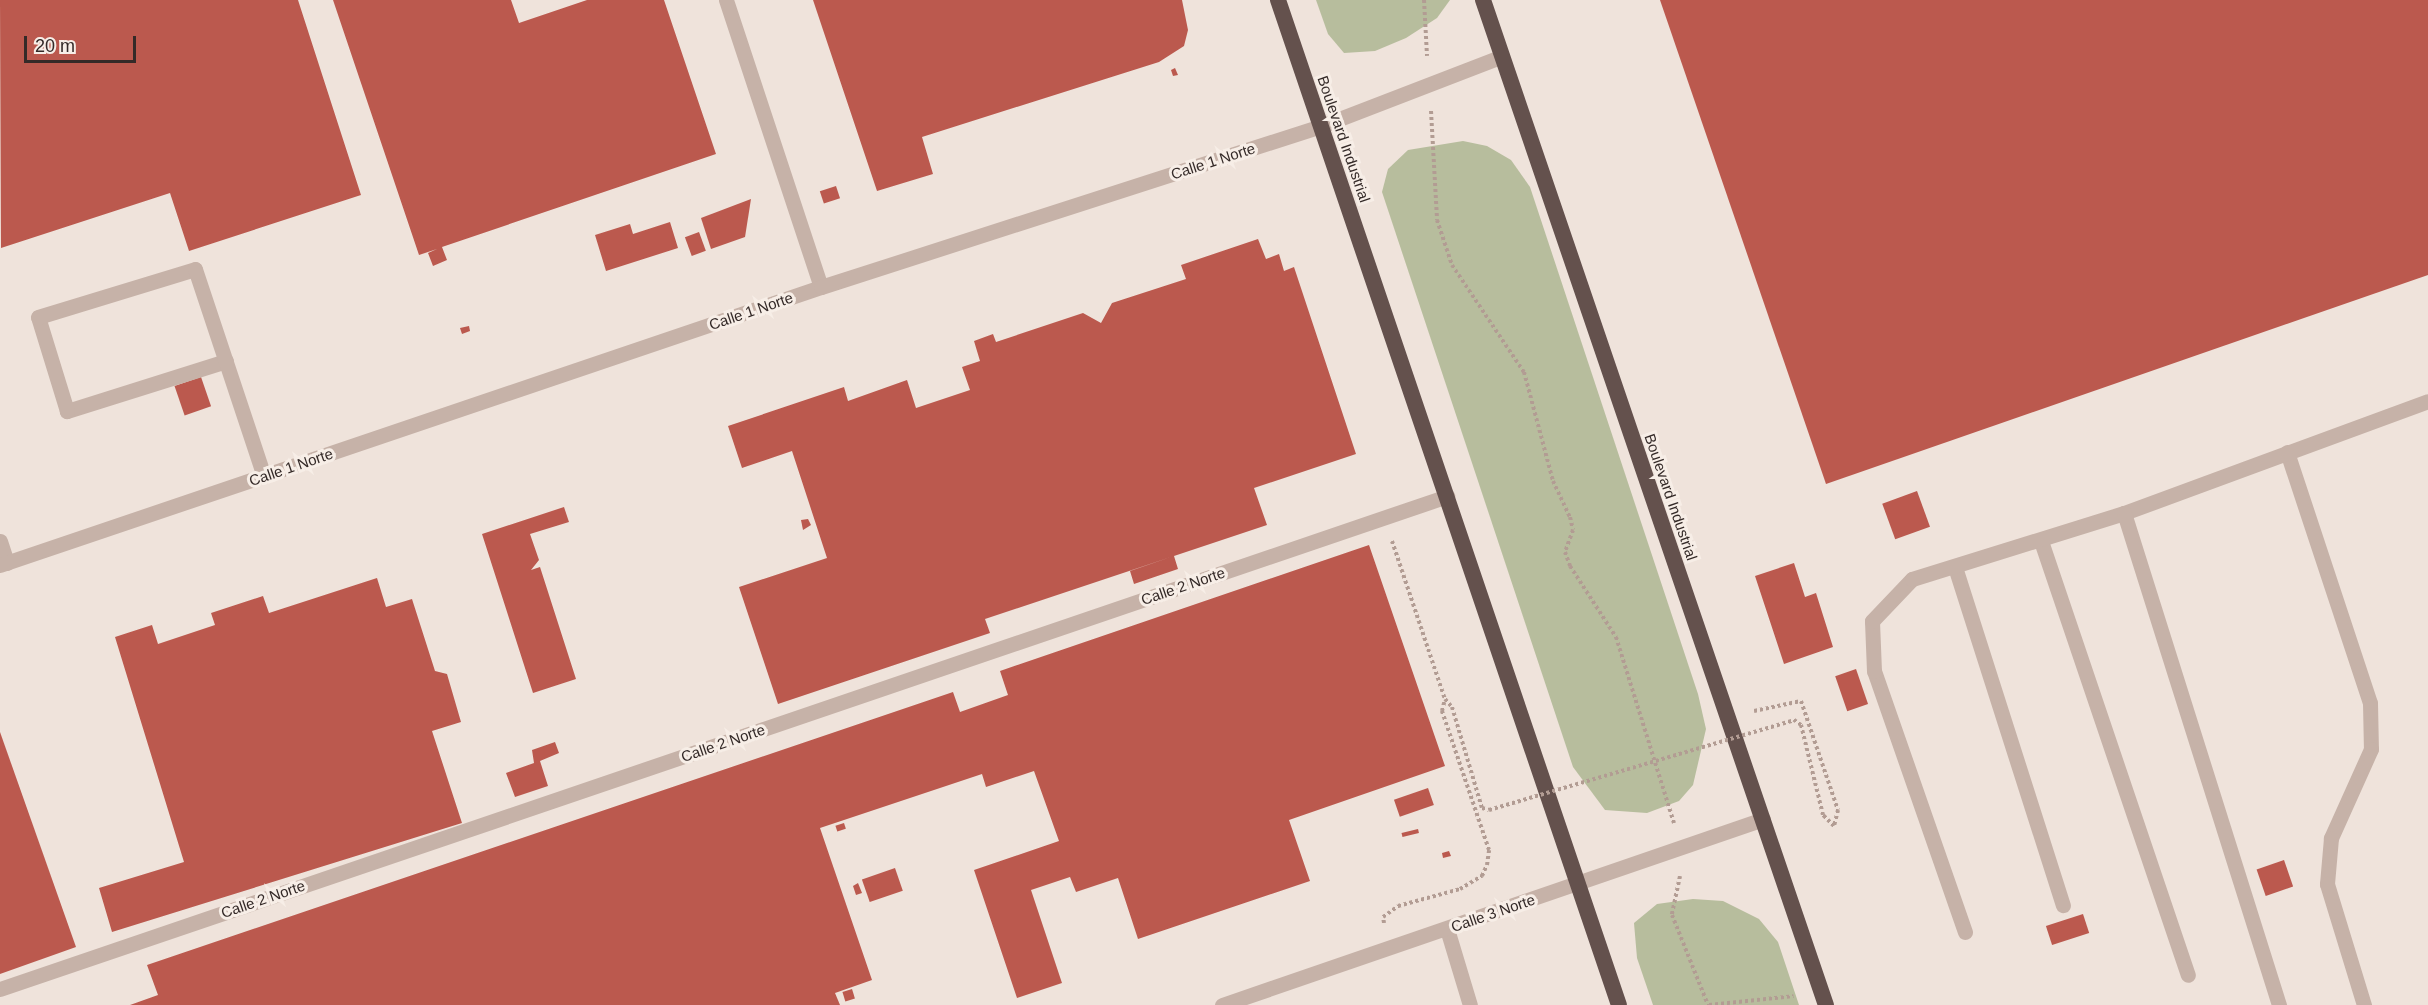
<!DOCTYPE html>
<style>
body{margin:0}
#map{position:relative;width:2428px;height:1005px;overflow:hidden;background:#efe3db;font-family:Helvetica,sans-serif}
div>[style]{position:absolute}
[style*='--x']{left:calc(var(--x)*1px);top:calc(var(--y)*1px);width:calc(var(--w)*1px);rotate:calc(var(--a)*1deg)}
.green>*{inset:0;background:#b7bd9d}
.building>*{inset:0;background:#bb594e;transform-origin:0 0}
.path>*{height:4px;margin-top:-2px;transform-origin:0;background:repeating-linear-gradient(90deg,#b29c93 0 3px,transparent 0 6px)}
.service>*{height:15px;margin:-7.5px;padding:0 7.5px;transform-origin:7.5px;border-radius:7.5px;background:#c6b2a8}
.minor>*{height:15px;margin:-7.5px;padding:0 7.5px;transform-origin:7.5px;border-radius:7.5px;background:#c6b2a8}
.tertiary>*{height:15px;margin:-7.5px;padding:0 7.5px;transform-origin:7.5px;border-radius:7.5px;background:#c6b2a8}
.trunk>*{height:16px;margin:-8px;padding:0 8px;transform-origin:8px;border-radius:8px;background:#64514d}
.path-bridge>*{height:4px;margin-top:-2px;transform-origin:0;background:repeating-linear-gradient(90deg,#b29c93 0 3px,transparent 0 6px)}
span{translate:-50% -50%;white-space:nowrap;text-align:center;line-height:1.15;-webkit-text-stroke:6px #f7eee7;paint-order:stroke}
.street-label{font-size:15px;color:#342a28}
.scale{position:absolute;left:24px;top:36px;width:112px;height:27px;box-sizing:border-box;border:3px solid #342a28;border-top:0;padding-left:8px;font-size:18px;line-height:21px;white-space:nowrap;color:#342a28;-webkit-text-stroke:4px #f7eee7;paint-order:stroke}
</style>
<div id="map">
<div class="green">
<div style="clip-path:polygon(1316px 0,1450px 0,1437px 18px,1406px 38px,1375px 51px,1344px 53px,1328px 34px)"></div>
<div style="clip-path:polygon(1463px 141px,1487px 146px,1511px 160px,1530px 187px,1698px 694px,1706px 729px,1693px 785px,1679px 801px,1647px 813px,1605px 810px,1573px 767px,1382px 192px,1388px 169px,1408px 150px)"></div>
<div style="clip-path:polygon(1693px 899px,1723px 901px,1759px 919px,1778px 942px,1799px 1005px,1653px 1005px,1637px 958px,1634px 923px,1657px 904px)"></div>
</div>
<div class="building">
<div style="clip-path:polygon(0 0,298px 0,361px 195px,189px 251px,170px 193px,1px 248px)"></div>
<div style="clip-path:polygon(333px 0,511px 0,519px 23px,587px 0,664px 0,716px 154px,442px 247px,447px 260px,433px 266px,428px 253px,437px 249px,419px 255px)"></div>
<div style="clip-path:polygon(813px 0,1182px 0,1188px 30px,1184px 46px,1159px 62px,922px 137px,933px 174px,877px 191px)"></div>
<div style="clip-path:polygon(1660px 0,2428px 0,2428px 275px,1826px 484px)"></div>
<div style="clip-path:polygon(1175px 68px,1178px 75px,1173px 76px,1171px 70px)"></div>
<div style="left:836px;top:186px;width:13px;height:17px;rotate:72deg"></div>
<div style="clip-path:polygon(751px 199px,745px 237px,711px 249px,701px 218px)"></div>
<div style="clip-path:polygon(670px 222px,678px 248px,606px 271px,595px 235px,630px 224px,633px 234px)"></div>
<div style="left:699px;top:232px;width:20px;height:15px;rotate:70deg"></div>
<div style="clip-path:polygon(1258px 239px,1266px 259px,1279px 254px,1284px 271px,1294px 267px,1356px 454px,1254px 488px,1267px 525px,1174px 556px,1178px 569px,1134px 584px,1130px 571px,1171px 557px,985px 619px,990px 633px,778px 704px,739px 587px,827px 558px,792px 451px,742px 468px,728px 426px,844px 387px,848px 401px,907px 380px,916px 408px,970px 390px,962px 367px,980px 361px,974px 341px,993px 334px,996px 342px,1083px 313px,1101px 323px,1112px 303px,1186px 279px,1181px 265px)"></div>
<div style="clip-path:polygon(469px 326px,470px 331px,462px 334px,460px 328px)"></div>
<div style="left:201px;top:377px;width:31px;height:28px;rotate:71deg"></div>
<div style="left:1917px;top:491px;width:38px;height:37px;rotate:70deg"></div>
<div style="clip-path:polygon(564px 507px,569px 522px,530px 534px,539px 560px,531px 570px,540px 567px,576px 679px,533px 693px,482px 534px)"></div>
<div style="clip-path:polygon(808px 519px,811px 525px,803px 530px,801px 520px)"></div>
<div style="clip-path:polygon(1369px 545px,1445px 766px,1289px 820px,1310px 881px,1138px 939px,1118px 878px,1076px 892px,1070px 877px,1031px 890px,1062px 983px,1017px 998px,974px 870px,1059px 841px,1034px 771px,986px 787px,982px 774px,820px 828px,872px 980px,835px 993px,840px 1005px,130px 1005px,158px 995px,147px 965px,953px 692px,960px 712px,1008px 695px,1000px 671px)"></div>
<div style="clip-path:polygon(1794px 563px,1805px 597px,1816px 593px,1833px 647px,1784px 664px,1755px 576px)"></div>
<div style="clip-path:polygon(377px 578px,386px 607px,412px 599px,435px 671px,447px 674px,461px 722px,432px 731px,462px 823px,112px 932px,99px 888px,184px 862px,115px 637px,152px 625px,158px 644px,215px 625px,211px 613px,263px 596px,269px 613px)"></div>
<div style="left:1856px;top:669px;width:37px;height:22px;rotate:71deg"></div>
<div style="clip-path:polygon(0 732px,76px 947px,0 974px)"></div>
<div style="clip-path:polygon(555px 742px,559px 753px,540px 761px,548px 786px,515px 797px,506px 773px,534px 763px,532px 750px)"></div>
<div style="left:1428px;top:788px;width:18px;height:36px;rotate:71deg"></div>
<div style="left:844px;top:823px;width:6px;height:9px;rotate:72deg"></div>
<div style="left:1418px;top:829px;width:4px;height:17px;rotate:76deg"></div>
<div style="clip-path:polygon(1449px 851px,1451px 856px,1443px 858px,1442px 853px)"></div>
<div style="left:2284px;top:860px;width:28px;height:29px;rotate:71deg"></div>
<div style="left:895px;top:868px;width:24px;height:35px;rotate:71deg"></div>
<div style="clip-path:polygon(858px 883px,862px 893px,856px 895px,853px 886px)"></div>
<div style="left:2083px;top:914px;width:20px;height:39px;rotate:72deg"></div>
<div style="left:852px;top:989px;width:10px;height:10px;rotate:73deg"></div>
</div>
<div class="path">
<div style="--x:1424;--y:0;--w:56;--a:86.9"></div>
<div style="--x:1431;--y:111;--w:109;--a:86.8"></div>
<div style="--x:1437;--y:220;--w:47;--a:71.6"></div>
<div style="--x:1452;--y:265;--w:129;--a:56.1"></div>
<div style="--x:1524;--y:372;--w:113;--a:75.1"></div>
<div style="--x:1553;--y:481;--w:40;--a:65"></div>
<div style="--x:1570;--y:517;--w:13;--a:77"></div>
<div style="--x:1573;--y:530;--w:23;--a:110"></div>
<div style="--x:1565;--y:552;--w:15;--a:70"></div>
<div style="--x:1570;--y:566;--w:85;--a:57.1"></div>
<div style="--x:1616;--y:637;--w:195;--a:72.7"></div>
<div style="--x:1392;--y:541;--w:167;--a:71.5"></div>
<div style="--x:1754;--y:711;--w:48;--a:-12"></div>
<div style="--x:1801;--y:701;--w:115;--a:71.3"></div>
<div style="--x:1838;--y:810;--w:16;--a:104"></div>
<div style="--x:1834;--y:826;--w:16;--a:-135"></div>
<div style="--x:1823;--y:815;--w:93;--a:-103.7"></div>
<div style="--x:1801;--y:725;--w:9;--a:-144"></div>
<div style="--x:1680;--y:876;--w:40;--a:102"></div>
<div style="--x:1672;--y:915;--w:97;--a:68.2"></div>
<div style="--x:1384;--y:923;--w:6;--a:-99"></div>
<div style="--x:1383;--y:917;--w:19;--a:-36"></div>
<div style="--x:1398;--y:906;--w:64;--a:-15.3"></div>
<div style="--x:1460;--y:889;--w:26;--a:-31"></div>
<div style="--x:1482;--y:876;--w:12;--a:-66"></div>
<div style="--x:1487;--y:865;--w:15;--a:-82"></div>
<div style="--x:1489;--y:850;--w:147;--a:-108.7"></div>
<div style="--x:1442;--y:711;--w:12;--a:-76"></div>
<div style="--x:1445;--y:699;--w:11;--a:49"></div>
<div style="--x:1452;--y:707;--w:105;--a:73.5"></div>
<div style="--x:1482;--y:808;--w:7;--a:16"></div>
<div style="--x:1709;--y:1005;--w:85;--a:-6"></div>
</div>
<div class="service">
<div style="--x:726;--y:0;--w:302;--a:71.7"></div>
<div style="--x:226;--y:361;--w:167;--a:162.5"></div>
<div style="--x:67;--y:411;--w:98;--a:-107.1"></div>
<div style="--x:38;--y:317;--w:164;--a:-17"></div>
<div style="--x:195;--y:269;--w:218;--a:71.6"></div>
<div style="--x:2287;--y:452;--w:264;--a:71.7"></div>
<div style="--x:2370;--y:703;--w:46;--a:88.8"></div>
<div style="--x:2371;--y:749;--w:98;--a:114.2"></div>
<div style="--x:2331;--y:838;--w:46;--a:95"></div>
<div style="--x:2327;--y:884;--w:127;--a:73"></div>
<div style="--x:2124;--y:513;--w:324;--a:-20.2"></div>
<div style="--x:0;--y:541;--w:23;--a:72"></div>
<div style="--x:2041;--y:541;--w:458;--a:71.3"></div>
<div style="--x:1955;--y:567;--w:355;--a:72.3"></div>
<div style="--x:1447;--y:929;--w:79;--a:73.2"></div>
<div style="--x:1965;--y:932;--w:276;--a:-109.2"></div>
<div style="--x:1874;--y:671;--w:50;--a:-92.3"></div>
<div style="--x:1872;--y:621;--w:58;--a:-46.4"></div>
<div style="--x:1912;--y:579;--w:222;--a:-17.3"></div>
<div style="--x:2124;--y:513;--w:516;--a:72.51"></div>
</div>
<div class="minor">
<div style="--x:0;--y:989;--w:1529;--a:-18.81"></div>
</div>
<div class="tertiary">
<div style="--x:0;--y:565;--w:867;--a:-18.71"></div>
<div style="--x:821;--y:287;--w:525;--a:-17.85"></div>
<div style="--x:1321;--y:126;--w:194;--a:-21.1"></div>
<div style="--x:1222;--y:1005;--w:572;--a:-18.97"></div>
</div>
<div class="trunk">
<div style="--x:1278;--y:0;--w:1061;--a:71.26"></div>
<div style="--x:1483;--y:0;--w:1062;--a:71.16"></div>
</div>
<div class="path-bridge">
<div style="--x:1489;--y:810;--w:318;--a:-16.4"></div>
</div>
<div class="street-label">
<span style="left:1344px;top:139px;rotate:71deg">Boulevard Industrial</span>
<span style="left:1213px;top:161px;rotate:-18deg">Calle 1 Norte</span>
<span style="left:751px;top:311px;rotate:-19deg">Calle 1 Norte</span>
<span style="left:291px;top:467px;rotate:-19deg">Calle 1 Norte</span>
<span style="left:1671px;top:497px;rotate:71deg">Boulevard Industrial</span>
<span style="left:1183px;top:586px;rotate:-19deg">Calle 2 Norte</span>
<span style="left:723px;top:743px;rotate:-19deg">Calle 2 Norte</span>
<span style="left:263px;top:899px;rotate:-19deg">Calle 2 Norte</span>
<span style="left:1493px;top:913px;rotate:-19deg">Calle 3 Norte</span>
</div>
<div class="scale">20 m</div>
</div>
